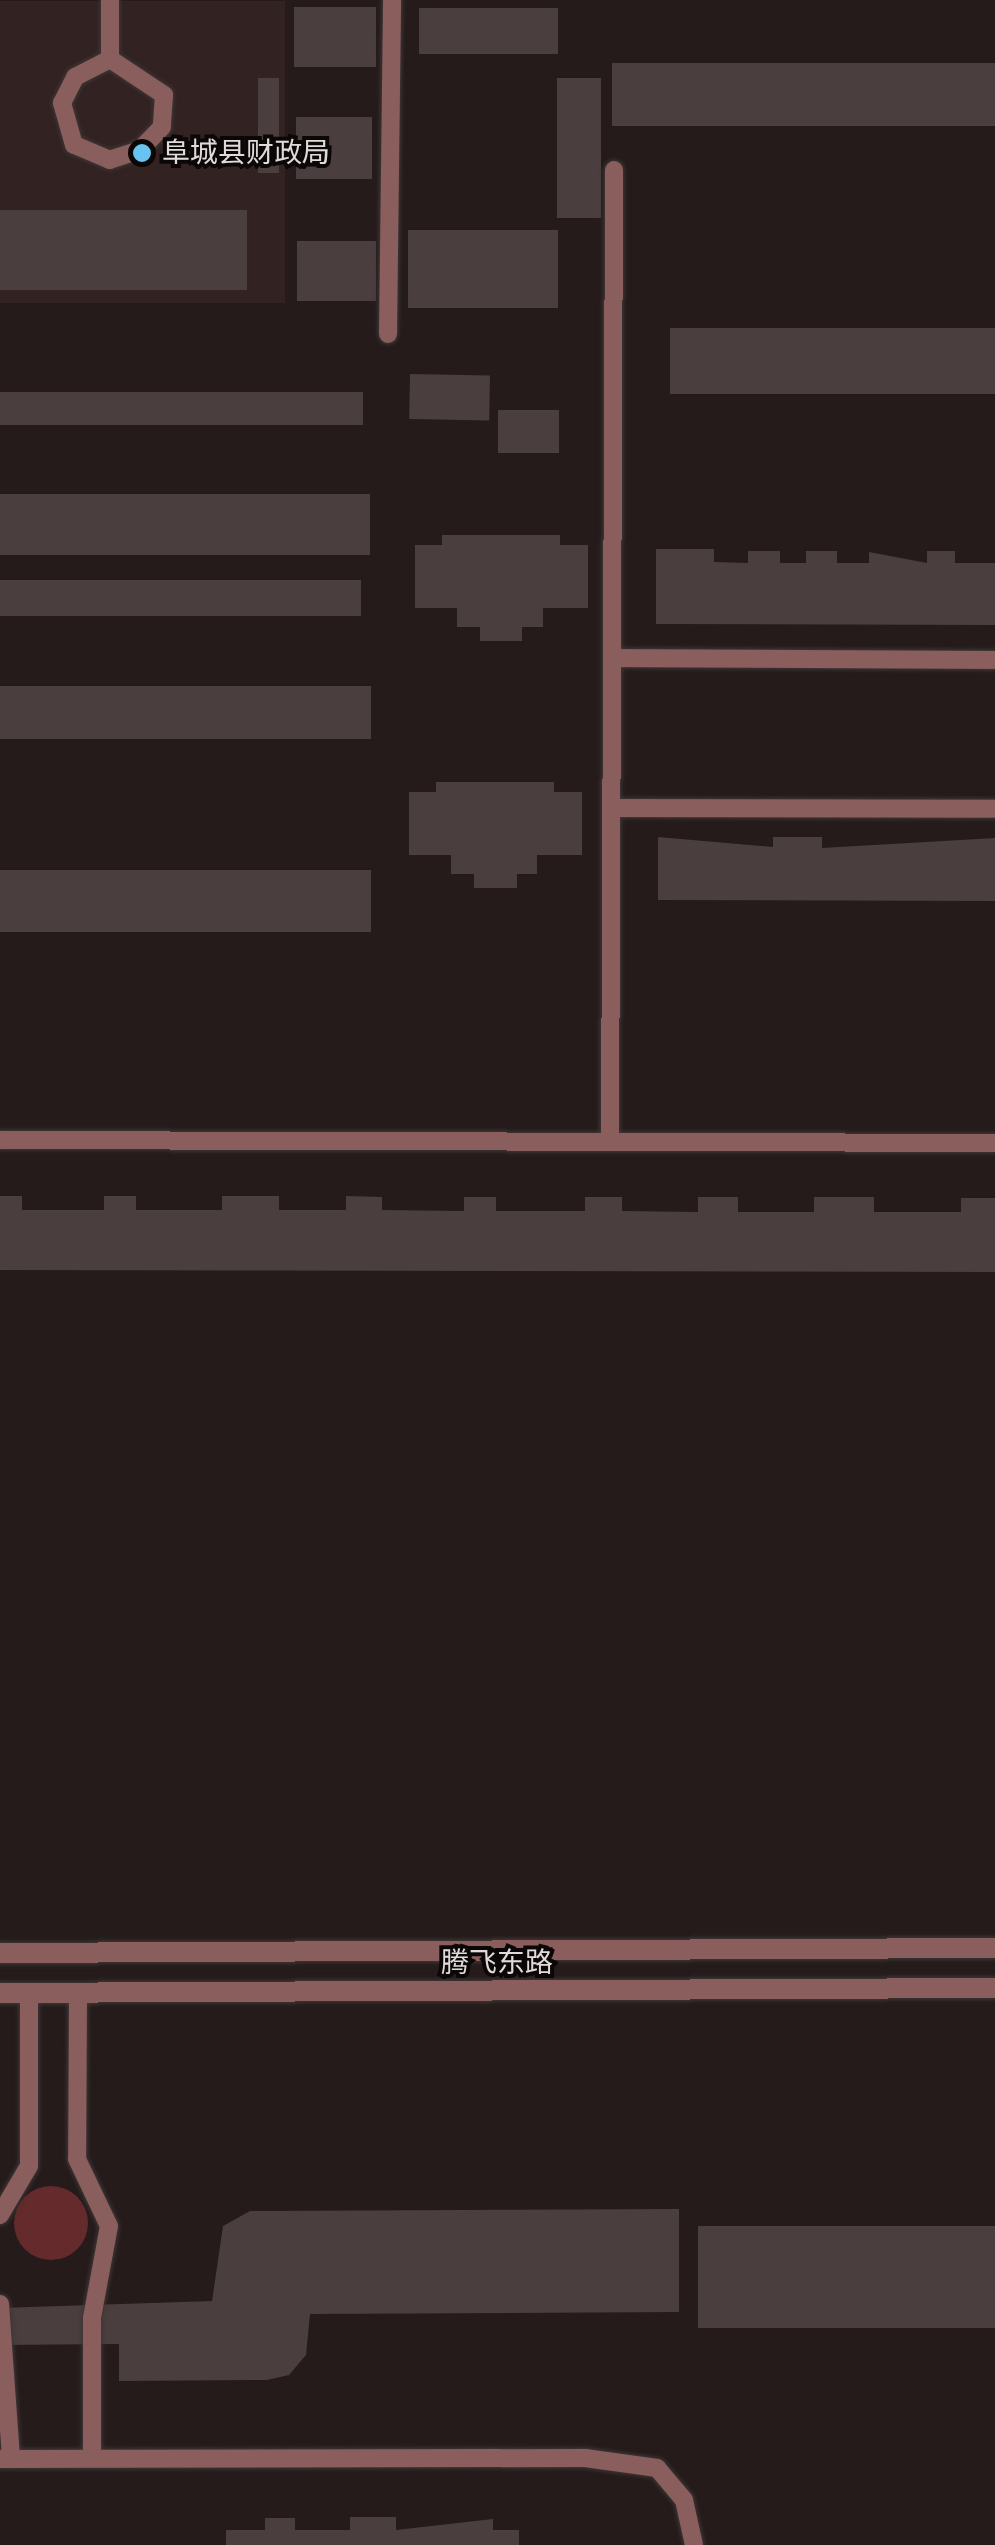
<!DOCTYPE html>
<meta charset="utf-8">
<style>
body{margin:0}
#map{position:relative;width:995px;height:2545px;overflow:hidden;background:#251b1b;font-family:Raleway,"Noto Sans SC",sans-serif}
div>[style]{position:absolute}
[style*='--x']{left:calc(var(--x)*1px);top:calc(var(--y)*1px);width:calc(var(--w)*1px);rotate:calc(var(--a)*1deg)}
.built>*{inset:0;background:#322221;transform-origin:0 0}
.green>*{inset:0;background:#642a2c}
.round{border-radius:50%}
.building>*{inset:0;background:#4a3e3e;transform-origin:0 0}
.roads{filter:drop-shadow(0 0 2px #3f3636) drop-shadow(0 0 2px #3f3636)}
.service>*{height:18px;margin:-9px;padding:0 9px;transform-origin:9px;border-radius:9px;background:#895e5d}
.tertiary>*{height:20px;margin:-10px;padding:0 10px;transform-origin:10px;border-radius:10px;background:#895e5d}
.dots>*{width:28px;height:28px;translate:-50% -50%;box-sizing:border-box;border:5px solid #0b0707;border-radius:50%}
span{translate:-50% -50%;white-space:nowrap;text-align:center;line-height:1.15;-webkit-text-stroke:8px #0b0707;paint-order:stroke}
.poi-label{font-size:28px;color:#e1dada}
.left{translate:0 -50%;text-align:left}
.street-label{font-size:28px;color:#e1dada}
</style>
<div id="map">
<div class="built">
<div style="left:0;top:1px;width:285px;height:302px"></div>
</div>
<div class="green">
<div class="round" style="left:14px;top:2186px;width:74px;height:74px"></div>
</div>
<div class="building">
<div style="left:294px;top:7px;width:82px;height:60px"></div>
<div style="left:419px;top:8px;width:139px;height:46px"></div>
<div style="left:612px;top:63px;width:383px;height:63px"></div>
<div style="left:258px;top:78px;width:21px;height:95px"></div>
<div style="left:557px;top:78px;width:44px;height:140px"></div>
<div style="left:296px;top:117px;width:76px;height:62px"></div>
<div style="left:0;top:210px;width:247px;height:80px"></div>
<div style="left:408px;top:230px;width:150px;height:78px"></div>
<div style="left:297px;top:241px;width:79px;height:60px"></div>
<div style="left:670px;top:328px;width:325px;height:66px"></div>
<div style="left:410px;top:374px;width:80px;height:45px;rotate:1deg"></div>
<div style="left:0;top:392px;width:363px;height:33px"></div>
<div style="left:498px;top:410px;width:61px;height:43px"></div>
<div style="left:0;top:494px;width:370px;height:61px"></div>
<div style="clip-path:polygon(442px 535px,560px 535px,560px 545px,588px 545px,588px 608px,543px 608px,543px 627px,522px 627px,522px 641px,480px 641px,480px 627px,457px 627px,457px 608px,415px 608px,415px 545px,442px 545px)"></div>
<div style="clip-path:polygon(656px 549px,714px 549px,714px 562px,748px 563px,748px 551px,780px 551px,780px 563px,806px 563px,806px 551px,837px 551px,837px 563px,869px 563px,869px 552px,927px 563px,927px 551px,955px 551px,955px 563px,995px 563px,995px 625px,656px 624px)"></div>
<div style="left:0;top:580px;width:361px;height:36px"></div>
<div style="left:0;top:686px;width:371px;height:53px"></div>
<div style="clip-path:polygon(436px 782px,554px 782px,554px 792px,582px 792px,582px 855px,537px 855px,537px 874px,517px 874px,517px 888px,474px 888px,474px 874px,451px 874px,451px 855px,409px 855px,409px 792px,436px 792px)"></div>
<div style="clip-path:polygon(658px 837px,773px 847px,773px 837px,822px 837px,822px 848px,995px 838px,995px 901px,658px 900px)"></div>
<div style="left:0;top:870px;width:371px;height:62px"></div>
<div style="clip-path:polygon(0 1196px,22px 1196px,22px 1210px,104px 1210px,104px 1196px,136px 1196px,136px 1210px,222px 1210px,222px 1196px,279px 1196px,279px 1210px,346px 1210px,346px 1196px,382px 1197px,382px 1210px,464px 1211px,464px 1197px,496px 1197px,496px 1211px,585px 1211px,585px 1197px,622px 1197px,622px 1211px,698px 1212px,698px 1197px,738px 1197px,738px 1212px,814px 1212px,814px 1197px,874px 1197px,874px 1212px,961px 1212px,961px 1198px,995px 1198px,995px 1272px,0 1270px)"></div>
<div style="clip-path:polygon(679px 2209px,679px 2312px,310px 2314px,306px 2355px,289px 2375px,267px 2380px,119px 2381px,119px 2344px,0 2345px,0 2308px,212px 2301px,223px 2226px,250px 2211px)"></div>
<div style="left:698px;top:2226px;width:297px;height:102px"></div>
<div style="clip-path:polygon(350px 2517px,396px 2517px,396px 2530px,493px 2519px,493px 2530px,519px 2530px,519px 2545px,226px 2545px,226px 2530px,265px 2530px,265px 2518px,295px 2518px,295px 2530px,350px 2530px)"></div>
</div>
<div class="roads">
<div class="service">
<div style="--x:110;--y:59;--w:65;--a:33.7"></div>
<div style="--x:164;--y:95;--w:32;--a:94"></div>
<div style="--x:162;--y:127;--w:32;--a:134"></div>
<div style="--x:140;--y:150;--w:32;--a:162"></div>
<div style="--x:110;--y:160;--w:39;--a:-157"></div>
<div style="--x:74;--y:145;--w:44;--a:-105.9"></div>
<div style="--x:62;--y:103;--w:29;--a:-63"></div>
<div style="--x:75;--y:77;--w:39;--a:-27"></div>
<div style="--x:110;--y:59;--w:59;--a:-90"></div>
<div style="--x:388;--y:334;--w:334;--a:-89.3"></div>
<div style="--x:612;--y:658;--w:383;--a:0.3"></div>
<div style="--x:611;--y:808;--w:384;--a:0.1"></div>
<div style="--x:0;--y:1140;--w:995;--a:0.17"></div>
<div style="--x:610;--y:1142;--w:972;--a:-89.76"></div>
<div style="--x:78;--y:1993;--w:166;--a:90.3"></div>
<div style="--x:77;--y:2159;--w:74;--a:64.5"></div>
<div style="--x:109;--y:2226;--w:94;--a:100.5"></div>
<div style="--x:92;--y:2318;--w:140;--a:90"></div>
<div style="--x:0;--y:2215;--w:57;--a:-59.4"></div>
<div style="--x:29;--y:2166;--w:173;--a:-90"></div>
<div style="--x:0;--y:2304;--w:155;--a:85.9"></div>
<div style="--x:0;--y:2459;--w:585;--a:-0.1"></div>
<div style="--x:585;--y:2458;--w:73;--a:7.9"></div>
<div style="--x:657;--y:2468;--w:42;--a:49.8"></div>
<div style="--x:684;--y:2500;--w:46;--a:77.5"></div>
</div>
<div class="tertiary">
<div style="--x:0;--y:1953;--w:995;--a:-0.29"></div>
<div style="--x:0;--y:1993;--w:995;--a:-0.29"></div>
</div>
</div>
<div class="dots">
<div style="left:142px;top:153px;background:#67c4f0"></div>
</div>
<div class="poi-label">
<span class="left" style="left:162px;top:153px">阜城县财政局</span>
</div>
<div class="street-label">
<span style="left:497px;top:1963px">腾飞东路</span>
</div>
</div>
